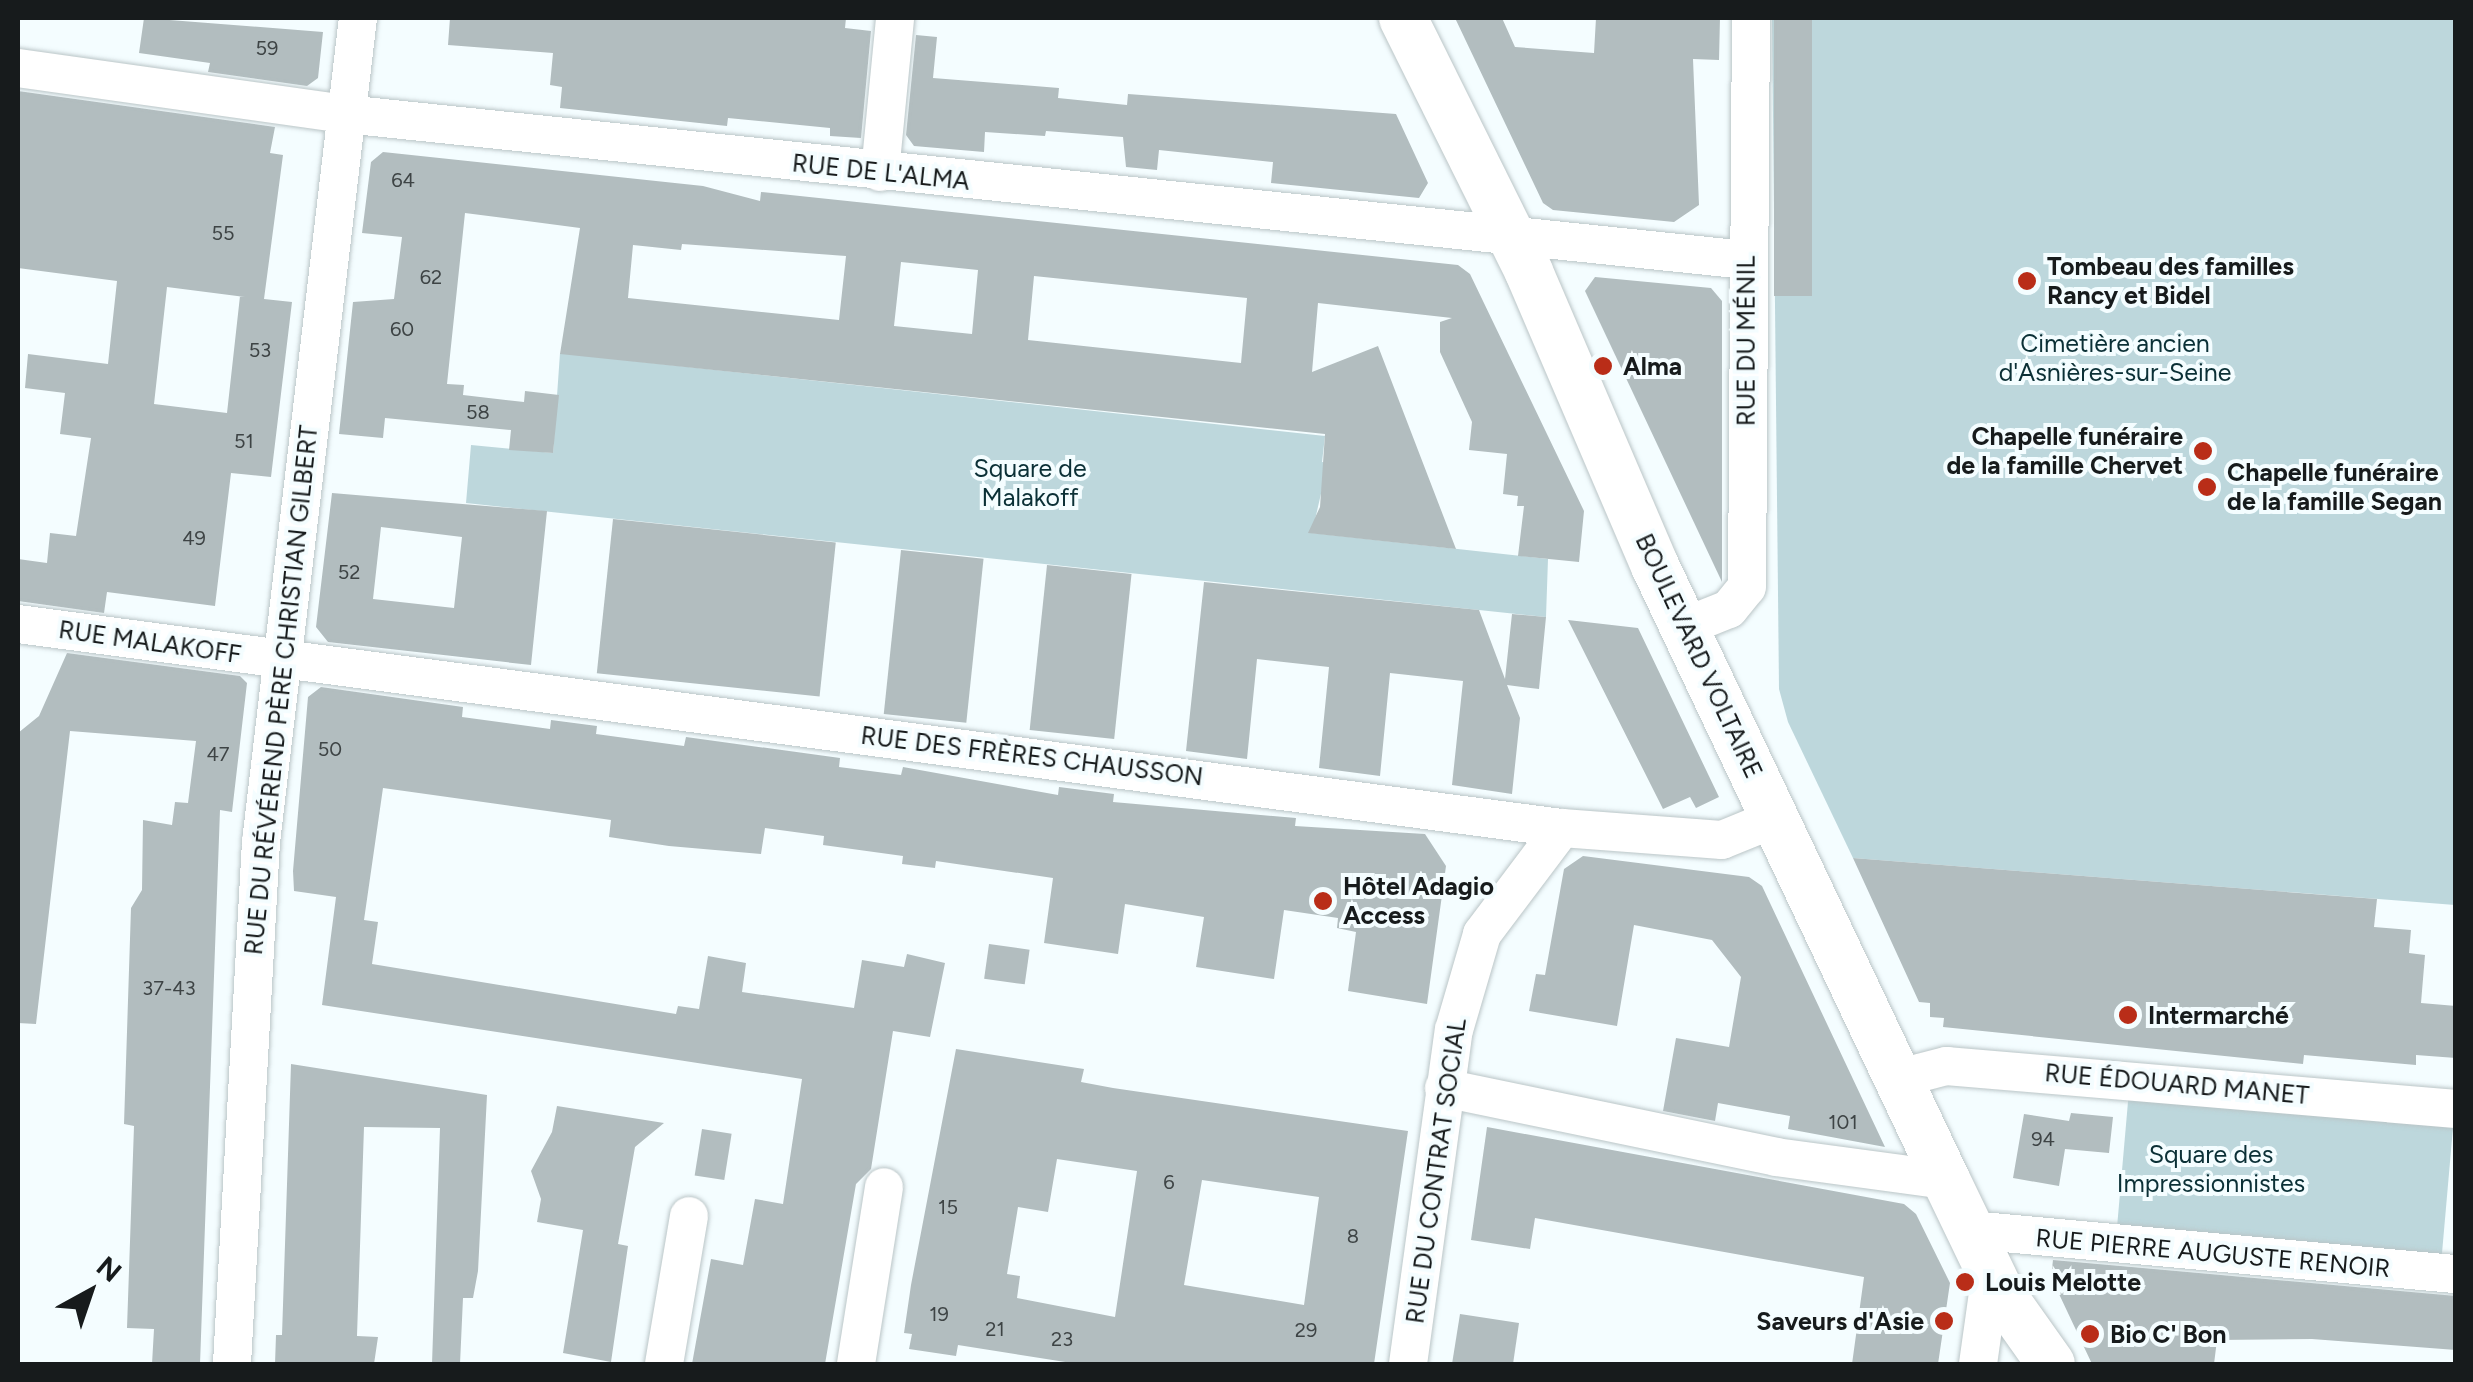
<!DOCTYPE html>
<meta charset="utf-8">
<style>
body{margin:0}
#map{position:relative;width:2473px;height:1382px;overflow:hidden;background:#f4fdff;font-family:Figtree,sans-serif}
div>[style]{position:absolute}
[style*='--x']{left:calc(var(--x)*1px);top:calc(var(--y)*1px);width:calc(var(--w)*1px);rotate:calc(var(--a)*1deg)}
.green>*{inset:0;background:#bdd7dc;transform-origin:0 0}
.building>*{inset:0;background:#b2bdbf;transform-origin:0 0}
.roads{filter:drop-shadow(0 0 2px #bac5c7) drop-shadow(0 0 2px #bac5c7)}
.minor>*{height:38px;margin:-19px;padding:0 19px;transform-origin:19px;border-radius:19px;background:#fff}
.major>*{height:48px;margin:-24px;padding:0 24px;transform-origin:24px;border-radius:24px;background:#fff}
.dots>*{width:28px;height:28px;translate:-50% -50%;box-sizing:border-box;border:5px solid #f4fdff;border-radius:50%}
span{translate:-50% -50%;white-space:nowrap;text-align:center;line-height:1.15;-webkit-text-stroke:8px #f4fdff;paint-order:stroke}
.number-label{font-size:20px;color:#3e4445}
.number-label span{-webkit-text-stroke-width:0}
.street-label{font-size:25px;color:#171b1c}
.poi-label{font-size:25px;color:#171b1c;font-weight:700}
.left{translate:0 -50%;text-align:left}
.right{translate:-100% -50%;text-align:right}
.park-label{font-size:25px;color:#0b3036}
.frame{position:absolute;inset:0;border:20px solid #171b1c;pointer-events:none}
.north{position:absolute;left:40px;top:1242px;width:100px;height:100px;-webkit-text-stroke:8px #f4fdff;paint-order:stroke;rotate:40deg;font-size:28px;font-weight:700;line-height:40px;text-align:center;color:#171b1c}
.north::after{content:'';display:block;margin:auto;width:35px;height:45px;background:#171b1c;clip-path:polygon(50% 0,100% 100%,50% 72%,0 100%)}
</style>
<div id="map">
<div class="green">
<div style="clip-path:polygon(1772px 18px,2455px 18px,2455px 905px,1853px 858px,1788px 722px,1779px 689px)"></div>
<div style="clip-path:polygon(560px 353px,1325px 436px,1322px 462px,1328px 463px,1312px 533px,1548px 559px,1546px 617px,466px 503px,471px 445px,553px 453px)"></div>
<div style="left:2130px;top:1079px;width:326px;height:166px;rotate:5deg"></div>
</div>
<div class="building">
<div style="clip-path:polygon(144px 18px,323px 32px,318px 78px,307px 86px,208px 72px,210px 63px,139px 53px)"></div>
<div style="clip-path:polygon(450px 18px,846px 18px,845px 28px,871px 31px,861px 138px,830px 136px,830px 128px,728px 118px,727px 126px,560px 108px,562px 87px,550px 85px,553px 53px,448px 45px)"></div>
<div style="clip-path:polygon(1455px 18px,1502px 18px,1515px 47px,1594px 53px,1596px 18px,1720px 18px,1719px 60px,1693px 59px,1699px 205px,1674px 222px,1553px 210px,1543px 203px)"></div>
<div style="left:1774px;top:18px;width:38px;height:278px"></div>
<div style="clip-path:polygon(916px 35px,937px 37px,933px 78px,1059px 88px,1058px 98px,1127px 105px,1128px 94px,1396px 114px,1428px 183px,1419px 198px,1271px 183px,1273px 162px,1159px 150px,1157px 170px,1126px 167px,1123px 137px,1046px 131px,1045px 136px,985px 132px,984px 152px,914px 146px,906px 135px)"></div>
<div style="clip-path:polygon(evenodd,18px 91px,275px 127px,270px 153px,283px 155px,264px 299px,292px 302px,271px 477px,231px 473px,215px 606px,107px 592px,104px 613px,18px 601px,18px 559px,47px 563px,50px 533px,76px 536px,91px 438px,60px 434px,65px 393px,25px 388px,28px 354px,108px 364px,117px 281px,18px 268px,18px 91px,167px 287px,245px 297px,240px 296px,227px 413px,154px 404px,167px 287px)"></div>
<div style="clip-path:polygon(evenodd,383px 152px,703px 186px,760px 201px,761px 192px,1458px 265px,1470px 274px,1584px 511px,1579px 562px,1518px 556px,1524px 506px,1517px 506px,1518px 496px,1503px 494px,1507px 454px,1469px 450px,1472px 422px,1440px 352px,1440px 322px,1452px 318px,1318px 303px,1312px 372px,1378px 346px,1456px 549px,1308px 533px,1320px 507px,1325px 434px,560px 354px,580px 228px,465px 213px,447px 384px,464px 385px,463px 395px,524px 402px,525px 391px,559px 395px,553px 453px,509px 450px,511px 430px,385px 418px,383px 438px,339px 434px,353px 302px,394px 299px,402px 237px,362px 233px,371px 162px,383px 152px,682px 244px,846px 256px,839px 320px,628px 298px,633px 245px,681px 250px,682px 244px,383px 152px,901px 262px,978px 270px,972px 334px,894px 326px,901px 262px,383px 152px,1034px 276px,1247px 298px,1241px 363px,1028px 340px,1034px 276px)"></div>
<div style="clip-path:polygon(1595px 277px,1711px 288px,1722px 301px,1722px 582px,1585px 291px)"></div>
<div style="clip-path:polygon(evenodd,332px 493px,547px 511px,531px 665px,328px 642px,316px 627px,332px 493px,381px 527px,462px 537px,454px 608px,373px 599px,381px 527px)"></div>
<div style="left:613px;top:519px;width:224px;height:155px;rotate:6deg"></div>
<div style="left:901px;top:550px;width:83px;height:165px;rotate:6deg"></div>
<div style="left:1047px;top:565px;width:85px;height:166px;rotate:6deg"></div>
<div style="clip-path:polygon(1204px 582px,1479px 610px,1505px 679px,1512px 614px,1546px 617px,1539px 689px,1507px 685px,1520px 718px,1512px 794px,1452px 785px,1463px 681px,1390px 673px,1380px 776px,1319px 768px,1329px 667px,1257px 659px,1247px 759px,1186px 751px)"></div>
<div style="clip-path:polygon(1568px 620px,1638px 628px,1719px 797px,1696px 808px,1690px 797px,1663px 809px)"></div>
<div style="clip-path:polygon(67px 653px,240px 676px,247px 683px,232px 812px,220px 810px,200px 1364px,152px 1364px,154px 1329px,127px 1328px,134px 1126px,124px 1124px,131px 908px,142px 890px,143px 820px,172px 825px,175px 802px,188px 803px,196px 741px,70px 731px,36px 1024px,18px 1023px,18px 733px,39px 716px)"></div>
<div style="clip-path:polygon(321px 687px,463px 707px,462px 717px,550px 729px,551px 720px,597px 726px,596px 734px,684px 746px,686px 737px,840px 758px,839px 767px,901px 775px,903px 767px,1058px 795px,1059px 787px,1114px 794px,1113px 802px,1296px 818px,1295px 826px,1425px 834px,1446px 866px,1427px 1004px,1348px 991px,1356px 932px,1337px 928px,1338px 918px,1284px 910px,1274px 979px,1196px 967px,1204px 917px,1125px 904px,1118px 954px,1044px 943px,1053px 878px,936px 861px,935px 868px,902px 864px,903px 856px,823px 845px,824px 836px,765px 828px,761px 854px,669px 846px,609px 837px,611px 820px,383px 788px,364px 920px,378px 922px,372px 964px,676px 1014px,678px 1006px,699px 1009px,708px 956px,746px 963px,742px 992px,854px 1008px,862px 960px,904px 967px,907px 954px,945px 963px,930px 1037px,893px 1031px,871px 1169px,856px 1184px,825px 1364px,692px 1364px,711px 1259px,743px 1265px,755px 1199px,783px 1204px,802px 1079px,322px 1005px,336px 897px,294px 891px,293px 871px,308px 697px)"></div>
<div style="clip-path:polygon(1583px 856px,1749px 877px,1762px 886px,1885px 1147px,1788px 1129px,1790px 1116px,1718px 1103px,1715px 1121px,1663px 1111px,1676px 1038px,1729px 1047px,1741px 977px,1712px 940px,1634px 925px,1617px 1026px,1529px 1011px,1536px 974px,1545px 975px,1564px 869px)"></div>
<div style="clip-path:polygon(1853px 858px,2377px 899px,2374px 927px,2411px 930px,2409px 953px,2425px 955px,2421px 1003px,2456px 1006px,2456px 1058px,2416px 1055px,2416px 1065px,2304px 1055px,2303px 1064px,1943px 1027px,1944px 1018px,1930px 1017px,1930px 1003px,1919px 1002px)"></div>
<div style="left:989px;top:944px;width:41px;height:35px;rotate:8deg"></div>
<div style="clip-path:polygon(evenodd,956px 1049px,1084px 1069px,1081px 1082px,1113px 1088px,1408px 1131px,1374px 1364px,1078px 1364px,958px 1345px,956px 1356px,909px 1349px,912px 1334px,904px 1333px,911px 1285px,956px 1049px,1057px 1159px,1137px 1171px,1115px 1317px,1017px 1298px,1020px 1276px,1007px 1274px,1018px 1207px,1048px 1212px,1057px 1159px,956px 1049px,1202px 1180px,1319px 1197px,1304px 1305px,1184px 1285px,1202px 1180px)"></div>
<div style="clip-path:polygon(291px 1064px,487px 1095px,478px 1271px,473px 1298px,463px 1298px,460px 1364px,432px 1364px,440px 1128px,364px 1127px,357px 1336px,378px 1337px,374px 1364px,275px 1364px,276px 1335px,282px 1335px)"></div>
<div style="clip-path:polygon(557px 1106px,664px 1123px,635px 1147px,618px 1244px,628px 1246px,611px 1362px,563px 1353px,583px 1230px,537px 1222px,541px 1199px,531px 1171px,552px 1132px)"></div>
<div style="clip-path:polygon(2071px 1113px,2113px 1117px,2109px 1153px,2065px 1149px,2059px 1186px,2013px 1178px,2024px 1114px,2069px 1121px)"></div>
<div style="clip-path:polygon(1487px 1127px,1904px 1204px,1916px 1214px,1950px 1283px,1938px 1364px,1852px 1364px,1864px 1277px,1535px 1218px,1530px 1249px,1471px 1240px)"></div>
<div style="left:702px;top:1129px;width:30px;height:47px;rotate:9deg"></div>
<div style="clip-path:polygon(2053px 1260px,2456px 1296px,2456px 1350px,2312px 1339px,2217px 1340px,2214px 1364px,2092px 1364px,2051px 1277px)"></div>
<div style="clip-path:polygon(1460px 1314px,1519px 1323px,1513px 1364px,1452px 1364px)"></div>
</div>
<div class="roads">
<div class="minor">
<div style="--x:18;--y:68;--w:330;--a:8"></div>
<div style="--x:345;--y:114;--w:1408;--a:5.95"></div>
<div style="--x:880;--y:172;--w:155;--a:-84.4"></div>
<div style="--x:18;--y:624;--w:1557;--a:7.53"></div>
<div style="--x:1562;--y:828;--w:160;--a:4.3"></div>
<div style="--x:1722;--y:840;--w:58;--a:-22.2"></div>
<div style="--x:1684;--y:627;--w:48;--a:-21.8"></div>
<div style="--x:1729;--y:609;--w:28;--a:-51"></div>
<div style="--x:1747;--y:587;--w:569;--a:-89.6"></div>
<div style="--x:1900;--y:1078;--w:48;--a:-14.6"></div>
<div style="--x:1946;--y:1066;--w:512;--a:4.82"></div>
<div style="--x:1444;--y:1088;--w:339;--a:11.7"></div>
<div style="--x:1776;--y:1157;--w:172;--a:7.7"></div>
<div style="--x:1971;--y:1230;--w:487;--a:5.2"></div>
<div style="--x:232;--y:1364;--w:523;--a:-86.82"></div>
<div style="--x:261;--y:842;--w:830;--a:-83.29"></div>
<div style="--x:664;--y:1364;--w:150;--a:-80.4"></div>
<div style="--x:856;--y:1364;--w:179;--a:-81"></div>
<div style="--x:1408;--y:1364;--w:337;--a:-82.2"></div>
<div style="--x:1454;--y:1030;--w:100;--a:-73.7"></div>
<div style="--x:1482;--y:934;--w:133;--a:-53"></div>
<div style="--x:1978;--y:1364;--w:93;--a:-82"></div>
</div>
<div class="major">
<div style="--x:1403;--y:18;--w:284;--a:63.6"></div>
<div style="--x:1529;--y:272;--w:320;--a:66.8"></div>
<div style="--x:1655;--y:566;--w:679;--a:64.64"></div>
<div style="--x:1946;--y:1180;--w:124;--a:64.3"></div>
<div style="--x:2000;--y:1292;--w:88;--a:54.7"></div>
</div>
</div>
<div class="dots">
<div style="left:2027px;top:281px;background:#b92d18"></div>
<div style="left:1603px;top:366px;background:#b92d18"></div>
<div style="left:2203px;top:451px;background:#b92d18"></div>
<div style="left:2207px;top:487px;background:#b92d18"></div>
<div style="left:1323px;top:901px;background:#b92d18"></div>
<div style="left:2128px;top:1015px;background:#b92d18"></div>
<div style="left:1965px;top:1282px;background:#b92d18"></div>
<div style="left:1944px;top:1321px;background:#b92d18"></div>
<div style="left:2090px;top:1334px;background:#b92d18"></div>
</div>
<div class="number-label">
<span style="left:267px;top:48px">59</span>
<span style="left:403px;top:180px">64</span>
<span style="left:223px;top:233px">55</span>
<span style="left:431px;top:277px">62</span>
<span style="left:402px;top:329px">60</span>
<span style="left:260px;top:350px">53</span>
<span style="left:478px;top:412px">58</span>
<span style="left:244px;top:441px">51</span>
<span style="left:194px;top:538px">49</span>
<span style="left:349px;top:572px">52</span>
<span style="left:330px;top:749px">50</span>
<span style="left:218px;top:754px">47</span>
<span style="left:169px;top:988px">37-43</span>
<span style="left:1843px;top:1122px">101</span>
<span style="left:2043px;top:1139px">94</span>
<span style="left:1169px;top:1182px">6</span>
<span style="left:948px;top:1207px">15</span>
<span style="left:1353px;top:1236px">8</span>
<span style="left:939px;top:1314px">19</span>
<span style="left:995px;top:1329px">21</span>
<span style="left:1306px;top:1330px">29</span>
<span style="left:1062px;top:1339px">23</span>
</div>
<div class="street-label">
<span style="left:881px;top:172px;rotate:6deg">RUE DE L'ALMA</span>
<span style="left:1746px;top:341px;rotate:-90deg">RUE DU MÉNIL</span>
<span style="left:150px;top:642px;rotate:8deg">RUE MALAKOFF</span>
<span style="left:1699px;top:656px;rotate:65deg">BOULEVARD VOLTAIRE</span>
<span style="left:281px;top:690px;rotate:-84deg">RUE DU RÉVÉREND PÈRE CHRISTIAN GILBERT</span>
<span style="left:1032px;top:756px;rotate:7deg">RUE DES FRÈRES CHAUSSON</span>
<span style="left:2177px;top:1084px;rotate:5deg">RUE ÉDOUARD MANET</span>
<span style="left:1436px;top:1171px;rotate:-82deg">RUE DU CONTRAT SOCIAL</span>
<span style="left:2213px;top:1253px;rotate:5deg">RUE PIERRE AUGUSTE RENOIR</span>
</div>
<div class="poi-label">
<span class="left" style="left:2047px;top:281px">Tombeau des familles<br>Rancy et Bidel</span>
<span class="left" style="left:1623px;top:366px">Alma</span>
<span class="right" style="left:2183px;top:451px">Chapelle funéraire<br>de la famille Chervet</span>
<span class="left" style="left:2227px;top:487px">Chapelle funéraire<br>de la famille Segan</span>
<span class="left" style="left:1343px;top:901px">Hôtel Adagio<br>Access</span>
<span class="left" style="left:2148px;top:1015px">Intermarché</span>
<span class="left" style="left:1985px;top:1282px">Louis Melotte</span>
<span class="right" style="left:1924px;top:1321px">Saveurs d'Asie</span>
<span class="left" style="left:2110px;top:1334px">Bio C' Bon</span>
</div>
<div class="park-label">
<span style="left:2115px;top:358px">Cimetière ancien<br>d'Asnières-sur-Seine</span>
<span style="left:1030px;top:483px">Square de<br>Malakoff</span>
<span style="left:2211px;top:1169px">Square des<br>Impressionnistes</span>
</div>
<div class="frame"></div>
<div class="north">N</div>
</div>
